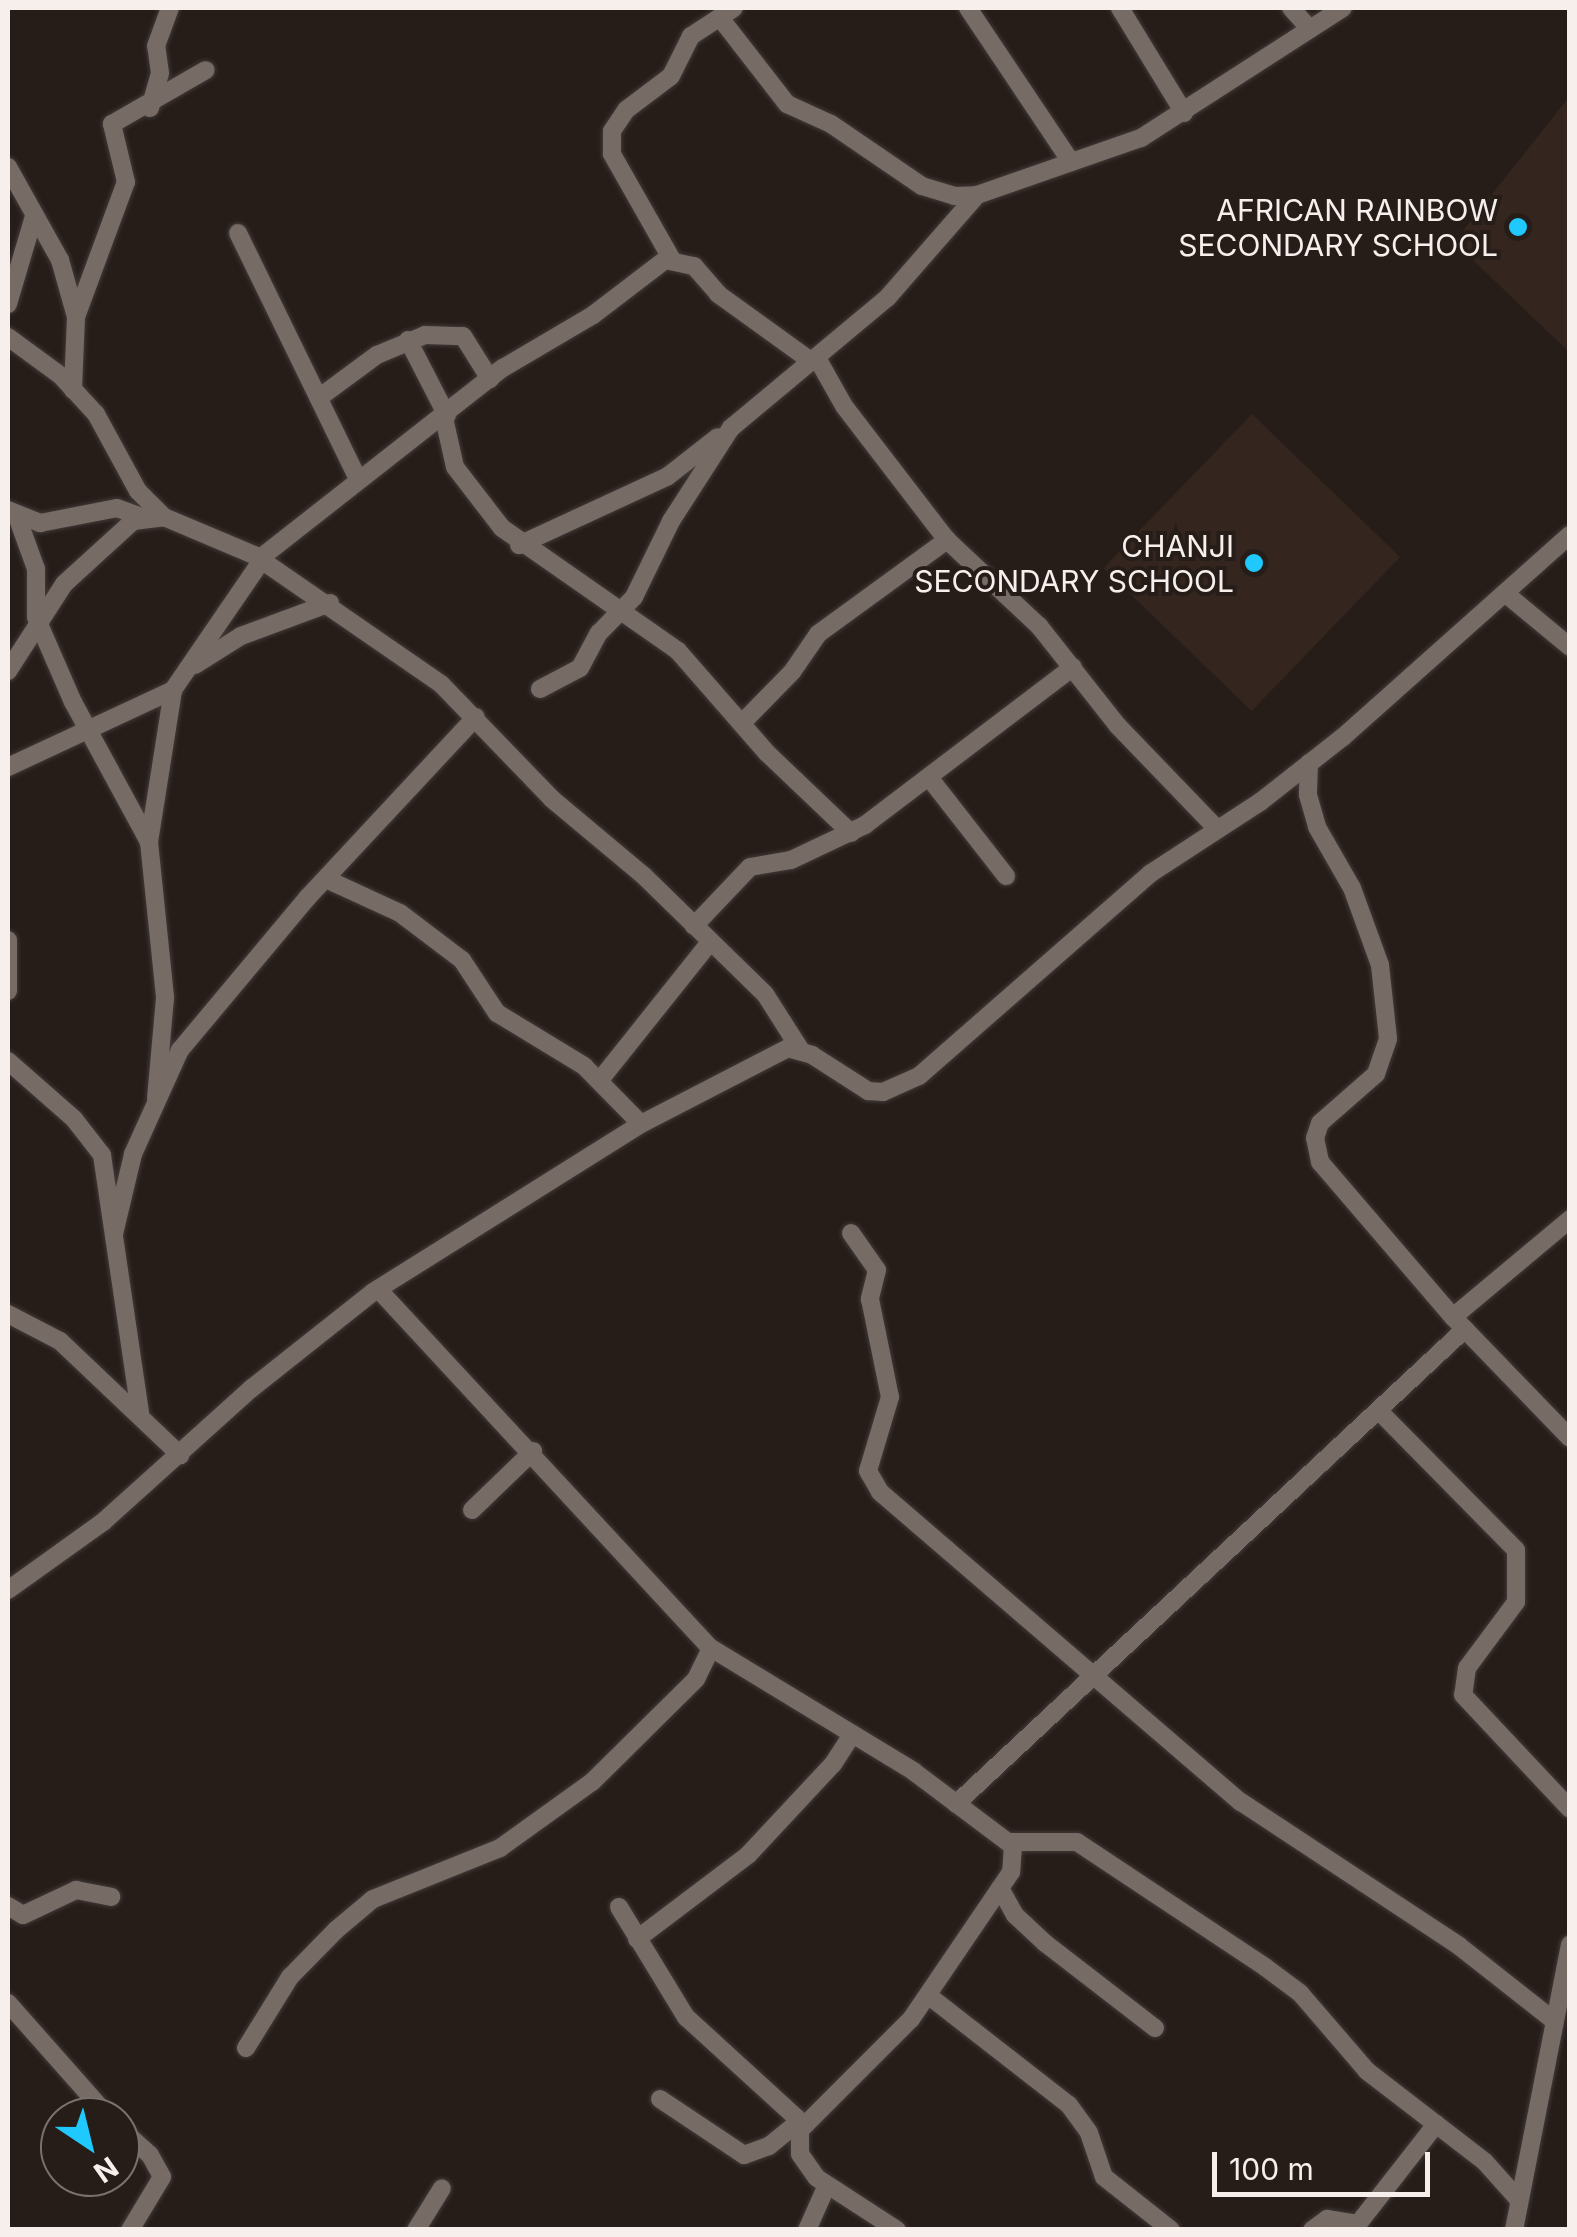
<!DOCTYPE html>
<style>
body{margin:0}
#map{position:relative;width:1577px;height:2237px;overflow:hidden;background:#261d19;font-family:Inter,sans-serif}
div>[style]{position:absolute}
[style*='--x']{left:calc(var(--x)*1px);top:calc(var(--y)*1px);width:calc(var(--w)*1px);rotate:calc(var(--a)*1deg)}
.built>*{inset:0;background:#34251e;transform-origin:0 0}
.roads{filter:drop-shadow(0 0 2px #423a38) drop-shadow(0 0 2px #423a38)}
.minor>*{height:18px;margin:-9px;padding:0 9px;transform-origin:9px;border-radius:9px;background:#776b66}
.dots>*{width:28px;height:28px;translate:-50% -50%;box-sizing:border-box;border:5px solid #261d19;border-radius:50%}
span{translate:-50% -50%;white-space:nowrap;text-align:center;line-height:1.15;-webkit-text-stroke:8px #261d19;paint-order:stroke}
.poi-label{font-size:30px;color:#f6efec}
.right{translate:-100% -50%;text-align:right}
.frame{position:absolute;inset:0;border:10px solid #f6efec;pointer-events:none}
.north{position:absolute;left:40px;top:2097px;width:100px;height:100px;box-sizing:border-box;background:#261d19;border:2px solid #79716d;border-radius:50%;rotate:145deg;font-size:28px;font-weight:700;line-height:40px;text-align:center;color:#f6efec}
.north::after{content:'';display:block;margin:auto;width:35px;height:45px;background:#20c9fd;clip-path:polygon(50% 0,100% 100%,50% 72%,0 100%)}
.scale{position:absolute;left:1212px;top:2152px;width:218px;height:45px;box-sizing:border-box;border:5px solid #f6efec;border-top:0;padding-left:12px;font-size:30px;line-height:35px;white-space:nowrap;color:#f6efec;-webkit-text-stroke:8px #261d19;paint-order:stroke}
</style>
<div id="map">
<div class="built">
<div style="clip-path:polygon(1569px 97px,1569px 352px,1454px 242px)"></div>
<div style="left:1252px;top:414px;width:206px;height:214px;rotate:44deg"></div>
</div>
<div class="roads">
<div class="minor">
<div style="--x:968;--y:8;--w:182;--a:56.2"></div>
<div style="--x:1120;--y:8;--w:123;--a:58.6"></div>
<div style="--x:1291;--y:8;--w:28;--a:48"></div>
<div style="--x:721;--y:19;--w:108;--a:52.2"></div>
<div style="--x:787;--y:104;--w:48;--a:24.4"></div>
<div style="--x:831;--y:124;--w:110;--a:34.3"></div>
<div style="--x:922;--y:186;--w:34;--a:17"></div>
<div style="--x:954;--y:196;--w:23;--a:-2"></div>
<div style="--x:977;--y:195;--w:174;--a:-19.2"></div>
<div style="--x:1141;--y:138;--w:240;--a:-32.8"></div>
<div style="--x:150;--y:108;--w:36;--a:-74"></div>
<div style="--x:160;--y:73;--w:27;--a:-98"></div>
<div style="--x:156;--y:46;--w:40;--a:-69.8"></div>
<div style="--x:8;--y:167;--w:107;--a:60.8"></div>
<div style="--x:60;--y:260;--w:59;--a:74.3"></div>
<div style="--x:76;--y:317;--w:73;--a:92.4"></div>
<div style="--x:238;--y:233;--w:274;--a:64"></div>
<div style="--x:671;--y:258;--w:120;--a:-119.6"></div>
<div style="--x:612;--y:154;--w:23;--a:-90"></div>
<div style="--x:612;--y:131;--w:25;--a:-56"></div>
<div style="--x:626;--y:110;--w:56;--a:-37.1"></div>
<div style="--x:671;--y:76;--w:45;--a:-63.4"></div>
<div style="--x:691;--y:36;--w:51;--a:-33.1"></div>
<div style="--x:8;--y:304;--w:92;--a:-73.5"></div>
<div style="--x:76;--y:317;--w:144;--a:-69.7"></div>
<div style="--x:126;--y:182;--w:60;--a:-103.6"></div>
<div style="--x:112;--y:124;--w:108;--a:-29.9"></div>
<div style="--x:8;--y:337;--w:66;--a:36.3"></div>
<div style="--x:61;--y:376;--w:52;--a:47.4"></div>
<div style="--x:96;--y:414;--w:88;--a:61.4"></div>
<div style="--x:138;--y:491;--w:37;--a:45"></div>
<div style="--x:408;--y:340;--w:85;--a:62.8"></div>
<div style="--x:817;--y:358;--w:55;--a:60.6"></div>
<div style="--x:844;--y:406;--w:169;--a:52.5"></div>
<div style="--x:947;--y:540;--w:126;--a:43.1"></div>
<div style="--x:1039;--y:626;--w:127;--a:51.7"></div>
<div style="--x:1118;--y:726;--w:143;--a:46.1"></div>
<div style="--x:320;--y:397;--w:71;--a:-36.4"></div>
<div style="--x:377;--y:355;--w:52;--a:-22.6"></div>
<div style="--x:425;--y:335;--w:38;--a:2"></div>
<div style="--x:463;--y:336;--w:51;--a:57.9"></div>
<div style="--x:444;--y:418;--w:50;--a:77.3"></div>
<div style="--x:455;--y:467;--w:77;--a:52.4"></div>
<div style="--x:502;--y:528;--w:215;--a:34.9"></div>
<div style="--x:678;--y:651;--w:135;--a:48.9"></div>
<div style="--x:767;--y:753;--w:116;--a:43.6"></div>
<div style="--x:8;--y:510;--w:35;--a:22"></div>
<div style="--x:40;--y:523;--w:78;--a:-11"></div>
<div style="--x:117;--y:508;--w:29;--a:20"></div>
<div style="--x:19;--y:522;--w:50;--a:70.1"></div>
<div style="--x:36;--y:569;--w:48;--a:90"></div>
<div style="--x:36;--y:617;--w:93;--a:66.5"></div>
<div style="--x:73;--y:702;--w:159;--a:61.5"></div>
<div style="--x:149;--y:842;--w:157;--a:84.1"></div>
<div style="--x:165;--y:998;--w:101;--a:95.1"></div>
<div style="--x:519;--y:545;--w:164;--a:-24.8"></div>
<div style="--x:668;--y:476;--w:63;--a:-38"></div>
<div style="--x:259;--y:559;--w:310;--a:-38.1"></div>
<div style="--x:503;--y:368;--w:104;--a:-30.5"></div>
<div style="--x:593;--y:315;--w:91;--a:-37.4"></div>
<div style="--x:665;--y:260;--w:30;--a:12"></div>
<div style="--x:694;--y:266;--w:37;--a:49"></div>
<div style="--x:718;--y:294;--w:115;--a:35.8"></div>
<div style="--x:1506;--y:594;--w:83;--a:39.6"></div>
<div style="--x:195;--y:665;--w:54;--a:-32.2"></div>
<div style="--x:241;--y:636;--w:95;--a:-20.3"></div>
<div style="--x:8;--y:671;--w:103;--a:-57.2"></div>
<div style="--x:64;--y:584;--w:93;--a:-42.4"></div>
<div style="--x:133;--y:521;--w:31;--a:-7"></div>
<div style="--x:164;--y:517;--w:98;--a:22.9"></div>
<div style="--x:254;--y:555;--w:227;--a:34.6"></div>
<div style="--x:441;--y:684;--w:160;--a:46"></div>
<div style="--x:552;--y:799;--w:119;--a:39.9"></div>
<div style="--x:643;--y:875;--w:170;--a:44.3"></div>
<div style="--x:765;--y:994;--w:65;--a:57.5"></div>
<div style="--x:540;--y:689;--w:45;--a:-27.7"></div>
<div style="--x:580;--y:668;--w:40;--a:-62"></div>
<div style="--x:599;--y:633;--w:50;--a:-45.8"></div>
<div style="--x:634;--y:597;--w:85;--a:-64"></div>
<div style="--x:671;--y:521;--w:111;--a:-57.2"></div>
<div style="--x:731;--y:428;--w:204;--a:-39.8"></div>
<div style="--x:888;--y:297;--w:135;--a:-48.9"></div>
<div style="--x:742;--y:723;--w:71;--a:-45.6"></div>
<div style="--x:792;--y:672;--w:46;--a:-55.6"></div>
<div style="--x:818;--y:634;--w:160;--a:-36.1"></div>
<div style="--x:1309;--y:763;--w:32;--a:92"></div>
<div style="--x:1308;--y:795;--w:33;--a:74"></div>
<div style="--x:1317;--y:827;--w:70;--a:60.2"></div>
<div style="--x:1352;--y:888;--w:82;--a:70"></div>
<div style="--x:1380;--y:965;--w:74;--a:83.8"></div>
<div style="--x:1388;--y:1039;--w:37;--a:109"></div>
<div style="--x:1376;--y:1074;--w:74;--a:138.8"></div>
<div style="--x:1320;--y:1123;--w:16;--a:108"></div>
<div style="--x:1315;--y:1138;--w:25;--a:78"></div>
<div style="--x:1320;--y:1162;--w:204;--a:49.4"></div>
<div style="--x:1453;--y:1317;--w:168;--a:46"></div>
<div style="--x:8;--y:767;--w:182;--a:-25"></div>
<div style="--x:173;--y:690;--w:158;--a:-55.6"></div>
<div style="--x:931;--y:780;--w:122;--a:52"></div>
<div style="--x:149;--y:842;--w:154;--a:-81"></div>
<div style="--x:326;--y:879;--w:81;--a:24.7"></div>
<div style="--x:400;--y:913;--w:78;--a:37.2"></div>
<div style="--x:462;--y:960;--w:64;--a:56.6"></div>
<div style="--x:497;--y:1013;--w:102;--a:31.3"></div>
<div style="--x:584;--y:1066;--w:81;--a:45.5"></div>
<div style="--x:694;--y:926;--w:81;--a:-46.5"></div>
<div style="--x:750;--y:867;--w:42;--a:-9.7"></div>
<div style="--x:791;--y:860;--w:82;--a:-25.3"></div>
<div style="--x:865;--y:825;--w:261;--a:-37.2"></div>
<div style="--x:8;--y:940;--w:51;--a:90"></div>
<div style="--x:8;--y:1061;--w:88;--a:41.3"></div>
<div style="--x:74;--y:1119;--w:46;--a:52.1"></div>
<div style="--x:102;--y:1155;--w:261;--a:81.6"></div>
<div style="--x:600;--y:1080;--w:176;--a:-51.4"></div>
<div style="--x:851;--y:1233;--w:45;--a:54.9"></div>
<div style="--x:877;--y:1270;--w:30;--a:104"></div>
<div style="--x:870;--y:1299;--w:100;--a:78.5"></div>
<div style="--x:890;--y:1397;--w:77;--a:106.6"></div>
<div style="--x:868;--y:1471;--w:24;--a:60"></div>
<div style="--x:880;--y:1492;--w:476;--a:40.7"></div>
<div style="--x:1241;--y:1802;--w:261;--a:33.4"></div>
<div style="--x:1459;--y:1946;--w:120;--a:38.2"></div>
<div style="--x:114;--y:1234;--w:82;--a:-76.6"></div>
<div style="--x:133;--y:1154;--w:114;--a:-65.7"></div>
<div style="--x:180;--y:1050;--w:199;--a:-50.1"></div>
<div style="--x:308;--y:897;--w:246;--a:-47"></div>
<div style="--x:378;--y:1289;--w:490;--a:47.2"></div>
<div style="--x:711;--y:1648;--w:237;--a:31.3"></div>
<div style="--x:913;--y:1771;--w:125;--a:36.9"></div>
<div style="--x:1013;--y:1846;--w:26;--a:94"></div>
<div style="--x:1011;--y:1872;--w:178;--a:124.2"></div>
<div style="--x:911;--y:2019;--w:157;--a:135"></div>
<div style="--x:800;--y:2130;--w:24;--a:90"></div>
<div style="--x:800;--y:2154;--w:29;--a:55"></div>
<div style="--x:817;--y:2178;--w:95;--a:33"></div>
<div style="--x:8;--y:1314;--w:59;--a:27.4"></div>
<div style="--x:60;--y:1341;--w:166;--a:43.5"></div>
<div style="--x:1453;--y:1317;--w:153;--a:-39.9"></div>
<div style="--x:1379;--y:1411;--w:195;--a:45.4"></div>
<div style="--x:1516;--y:1550;--w:52;--a:90"></div>
<div style="--x:1516;--y:1602;--w:82;--a:126.6"></div>
<div style="--x:1467;--y:1668;--w:27;--a:98"></div>
<div style="--x:1463;--y:1695;--w:156;--a:46.8"></div>
<div style="--x:472;--y:1510;--w:85;--a:-44"></div>
<div style="--x:8;--y:1590;--w:117;--a:-35.6"></div>
<div style="--x:103;--y:1522;--w:200;--a:-42"></div>
<div style="--x:252;--y:1388;--w:154;--a:-38.4"></div>
<div style="--x:373;--y:1292;--w:316;--a:-32.1"></div>
<div style="--x:641;--y:1124;--w:165;--a:-27.3"></div>
<div style="--x:788;--y:1048;--w:25;--a:16"></div>
<div style="--x:812;--y:1055;--w:67;--a:32.7"></div>
<div style="--x:868;--y:1091;--w:15;--a:4"></div>
<div style="--x:883;--y:1092;--w:39;--a:-24"></div>
<div style="--x:919;--y:1076;--w:308;--a:-41.2"></div>
<div style="--x:1151;--y:873;--w:130;--a:-33.1"></div>
<div style="--x:1260;--y:802;--w:105;--a:-38.1"></div>
<div style="--x:1343;--y:737;--w:304;--a:-41.7"></div>
<div style="--x:956;--y:1804;--w:696;--a:-43.02"></div>
<div style="--x:1010;--y:1842;--w:67;--a:0"></div>
<div style="--x:1077;--y:1842;--w:226;--a:33.6"></div>
<div style="--x:1265;--y:1967;--w:44;--a:36.6"></div>
<div style="--x:1300;--y:1993;--w:103;--a:49.3"></div>
<div style="--x:1367;--y:2071;--w:149;--a:37.6"></div>
<div style="--x:1485;--y:2162;--w:51;--a:48.2"></div>
<div style="--x:1000;--y:1888;--w:31;--a:61"></div>
<div style="--x:1015;--y:1915;--w:41;--a:43"></div>
<div style="--x:1045;--y:1943;--w:139;--a:37.7"></div>
<div style="--x:8;--y:1906;--w:17;--a:31"></div>
<div style="--x:23;--y:1915;--w:59;--a:-25.3"></div>
<div style="--x:76;--y:1890;--w:36;--a:11"></div>
<div style="--x:619;--y:1907;--w:129;--a:58.7"></div>
<div style="--x:686;--y:2017;--w:159;--a:42.4"></div>
<div style="--x:637;--y:1939;--w:139;--a:-37.1"></div>
<div style="--x:748;--y:1855;--w:125;--a:-47"></div>
<div style="--x:833;--y:1764;--w:35;--a:-57"></div>
<div style="--x:929;--y:1996;--w:177;--a:37.9"></div>
<div style="--x:1069;--y:2105;--w:34;--a:54"></div>
<div style="--x:1089;--y:2133;--w:46;--a:71.2"></div>
<div style="--x:1104;--y:2177;--w:85;--a:38.3"></div>
<div style="--x:8;--y:2003;--w:152;--a:48.5"></div>
<div style="--x:246;--y:2048;--w:84;--a:-58.2"></div>
<div style="--x:290;--y:1977;--w:66;--a:-45.6"></div>
<div style="--x:336;--y:1930;--w:48;--a:-40"></div>
<div style="--x:373;--y:1899;--w:137;--a:-21.9"></div>
<div style="--x:500;--y:1848;--w:113;--a:-35.7"></div>
<div style="--x:592;--y:1782;--w:146;--a:-44.7"></div>
<div style="--x:696;--y:1679;--w:34;--a:-64"></div>
<div style="--x:660;--y:2099;--w:101;--a:33.7"></div>
<div style="--x:744;--y:2155;--w:27;--a:-20"></div>
<div style="--x:769;--y:2146;--w:40;--a:-39"></div>
<div style="--x:120;--y:2128;--w:40;--a:42"></div>
<div style="--x:150;--y:2155;--w:25;--a:61"></div>
<div style="--x:162;--y:2177;--w:62;--a:121.1"></div>
<div style="--x:416;--y:2230;--w:49;--a:-58.2"></div>
<div style="--x:807;--y:2230;--w:49;--a:-66"></div>
<div style="--x:1312;--y:2230;--w:19;--a:-36"></div>
<div style="--x:1327;--y:2219;--w:31;--a:9"></div>
<div style="--x:1358;--y:2224;--w:127;--a:-52"></div>
<div style="--x:1514;--y:2230;--w:291;--a:-78.9"></div>
</div>
</div>
<div class="dots">
<div style="left:1518px;top:227px;background:#20c9fd"></div>
<div style="left:1254px;top:563px;background:#20c9fd"></div>
</div>
<div class="poi-label">
<span class="right" style="left:1498px;top:227px">AFRICAN RAINBOW<br>SECONDARY SCHOOL</span>
<span class="right" style="left:1234px;top:563px">CHANJI<br>SECONDARY SCHOOL</span>
</div>
<div class="frame"></div>
<div class="north">N</div>
<div class="scale">100 m</div>
</div>
